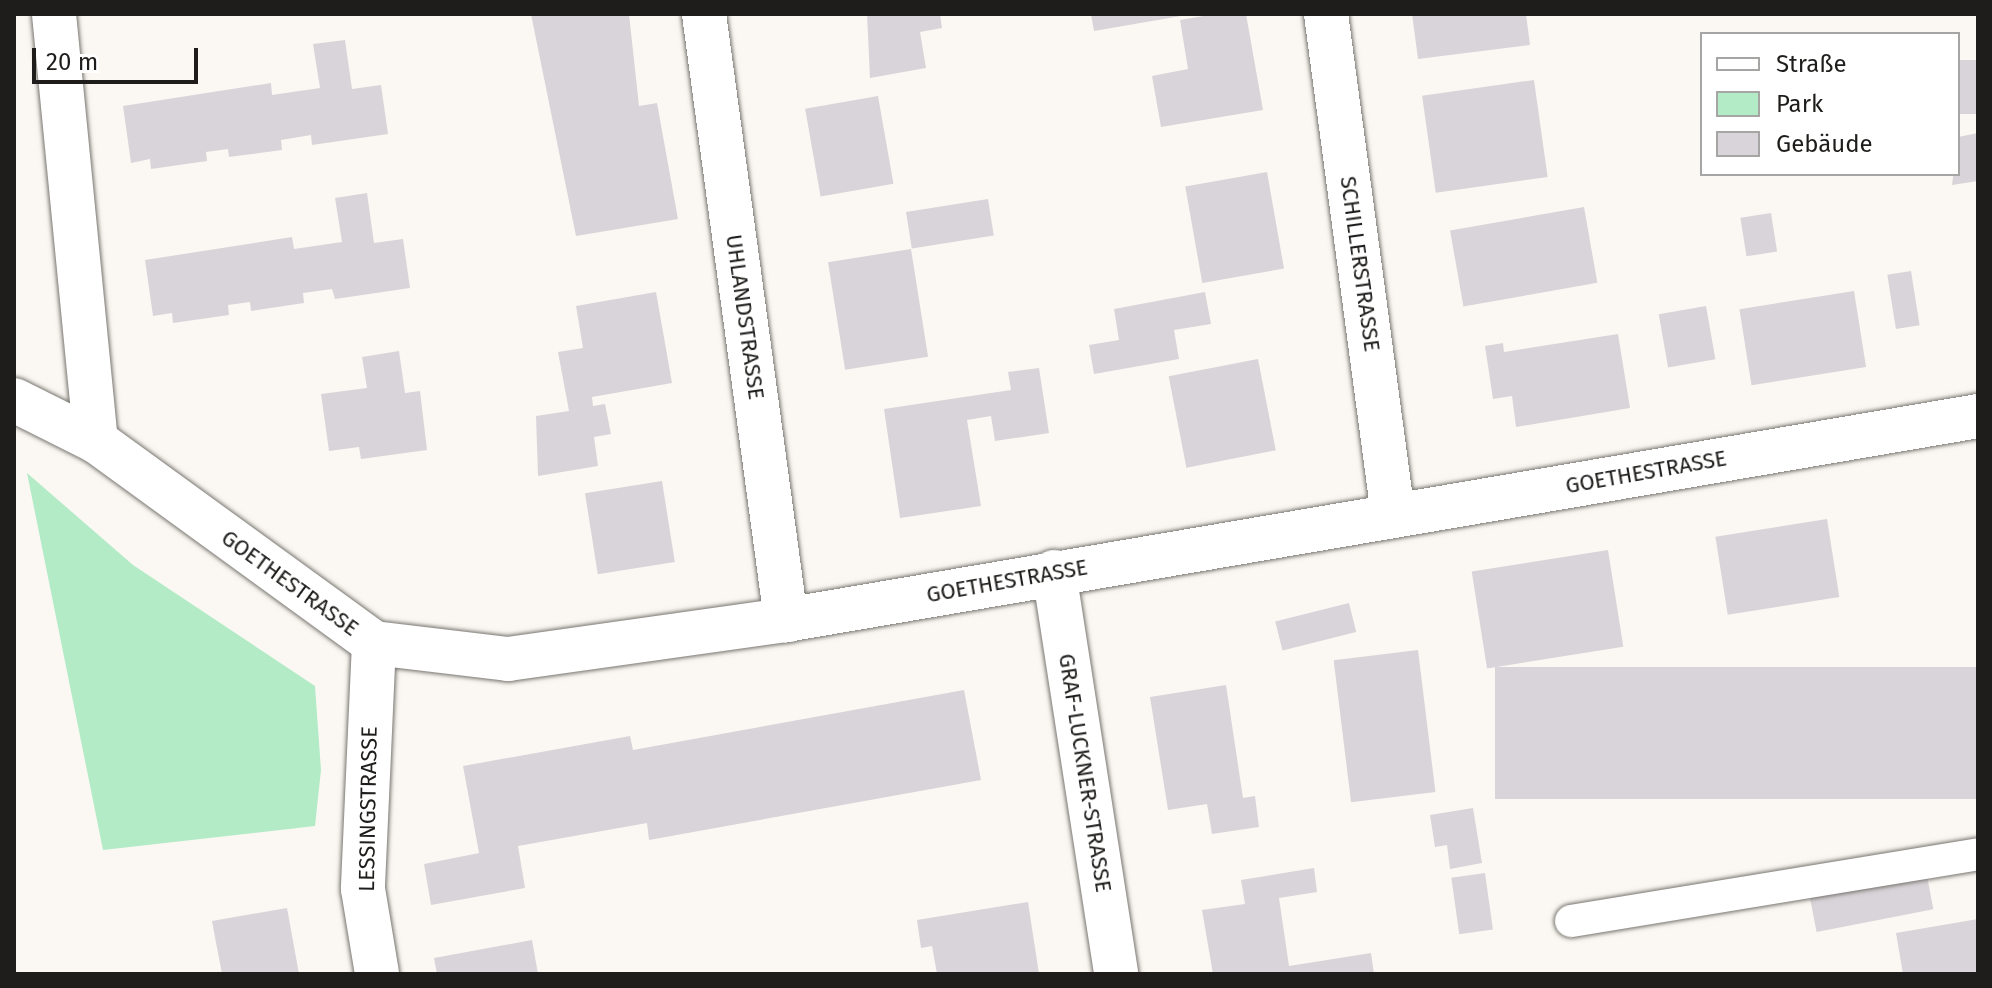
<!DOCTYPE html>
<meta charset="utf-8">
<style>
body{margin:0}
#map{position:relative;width:1992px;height:988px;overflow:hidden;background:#fbf8f3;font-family:"Fira Sans",sans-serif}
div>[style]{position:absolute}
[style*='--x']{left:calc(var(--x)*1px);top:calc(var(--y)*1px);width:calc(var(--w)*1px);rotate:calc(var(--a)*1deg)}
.green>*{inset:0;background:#b3ebc7}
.building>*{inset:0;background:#d9d4d9;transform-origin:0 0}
.roads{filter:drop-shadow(0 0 2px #797671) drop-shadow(0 0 2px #797671)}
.lane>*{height:32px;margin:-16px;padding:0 16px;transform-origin:16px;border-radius:16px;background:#fff}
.street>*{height:44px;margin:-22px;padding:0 22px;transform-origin:22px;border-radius:22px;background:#fff}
span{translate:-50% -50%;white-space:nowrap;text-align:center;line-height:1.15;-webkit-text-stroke:6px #fff;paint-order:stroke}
.street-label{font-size:22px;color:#1e1d1b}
.frame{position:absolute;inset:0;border:16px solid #1e1d1b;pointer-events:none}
.legend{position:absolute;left:1700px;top:32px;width:260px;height:144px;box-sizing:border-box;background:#fff;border:2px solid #a5a5a4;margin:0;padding:10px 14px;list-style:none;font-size:24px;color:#1e1d1b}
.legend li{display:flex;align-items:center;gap:16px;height:40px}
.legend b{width:40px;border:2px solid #a5a5a4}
.scale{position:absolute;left:32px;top:48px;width:166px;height:36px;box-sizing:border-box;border:4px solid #1e1d1b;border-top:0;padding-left:10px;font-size:24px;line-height:28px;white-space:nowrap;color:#1e1d1b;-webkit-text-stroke:6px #fff;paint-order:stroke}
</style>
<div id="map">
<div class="green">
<div style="clip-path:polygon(27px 473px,133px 565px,315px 686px,321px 770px,315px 826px,103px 850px)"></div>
</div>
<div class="building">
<div style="clip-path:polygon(531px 14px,629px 14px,639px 106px,657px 103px,678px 219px,576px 236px)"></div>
<div style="clip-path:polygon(867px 14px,940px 14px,942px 28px,920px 32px,926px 68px,870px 78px)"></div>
<div style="clip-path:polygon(1091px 14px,1181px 14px,1181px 16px,1094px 31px)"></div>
<div style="clip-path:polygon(1215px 14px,1246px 14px,1263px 110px,1161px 127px,1152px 76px,1188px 69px,1180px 20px)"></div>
<div style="clip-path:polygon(1412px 14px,1526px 14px,1530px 45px,1418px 59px)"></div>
<div style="clip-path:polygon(345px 40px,352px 89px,381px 85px,388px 134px,312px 145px,311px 135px,281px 140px,282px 150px,229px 157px,228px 149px,206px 152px,207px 161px,151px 169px,150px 159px,131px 163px,123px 106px,271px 83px,272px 95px,320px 88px,313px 44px)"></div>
<div style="left:1978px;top:60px;width:54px;height:20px;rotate:90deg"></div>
<div style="left:1534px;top:80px;width:98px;height:113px;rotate:82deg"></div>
<div style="left:878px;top:96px;width:89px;height:74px;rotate:80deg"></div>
<div style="clip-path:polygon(1978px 133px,1978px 181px,1952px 185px,1958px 137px)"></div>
<div style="left:1267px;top:172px;width:98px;height:83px;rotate:80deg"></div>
<div style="clip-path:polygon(367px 193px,374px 243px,403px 239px,410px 288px,335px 299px,332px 289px,303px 293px,304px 303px,251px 311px,250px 302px,228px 305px,229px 315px,173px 323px,172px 313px,153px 316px,145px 260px,292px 237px,294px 249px,342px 242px,335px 198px)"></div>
<div style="left:988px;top:199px;width:37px;height:83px;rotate:81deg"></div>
<div style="left:1584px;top:207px;width:77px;height:136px;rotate:80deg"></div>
<div style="left:1771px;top:213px;width:39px;height:31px;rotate:81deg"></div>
<div style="left:911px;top:249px;width:109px;height:84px;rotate:81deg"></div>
<div style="left:1911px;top:271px;width:55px;height:24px;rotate:81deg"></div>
<div style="left:1854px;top:291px;width:77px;height:116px;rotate:81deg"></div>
<div style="clip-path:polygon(656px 292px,672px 383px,592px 397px,593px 406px,605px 404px,611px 434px,594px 437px,598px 466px,538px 476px,536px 416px,569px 411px,558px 352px,583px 348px,576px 306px)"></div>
<div style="clip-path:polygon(1205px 292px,1211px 324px,1174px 330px,1179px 359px,1094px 374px,1089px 345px,1119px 340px,1114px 309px)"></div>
<div style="left:1706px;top:306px;width:54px;height:48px;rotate:80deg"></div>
<div style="clip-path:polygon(1618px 334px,1630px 408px,1516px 427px,1512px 396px,1493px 399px,1485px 346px,1503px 343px,1504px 352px)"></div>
<div style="clip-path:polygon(399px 351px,405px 393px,420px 391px,427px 450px,361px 459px,359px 447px,329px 451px,321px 394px,367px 388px,362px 357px)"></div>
<div style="left:1258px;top:359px;width:93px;height:91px;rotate:79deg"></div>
<div style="clip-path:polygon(1039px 368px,1049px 433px,995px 441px,991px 416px,967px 420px,981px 506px,900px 518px,884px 409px,1011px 390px,1008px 372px)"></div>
<div style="left:662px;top:481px;width:82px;height:78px;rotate:81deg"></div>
<div style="left:1827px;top:519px;width:79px;height:113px;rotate:81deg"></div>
<div style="left:1608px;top:550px;width:98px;height:138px;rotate:81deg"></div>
<div style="left:1349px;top:603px;width:30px;height:76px;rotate:76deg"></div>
<div style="left:1418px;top:650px;width:143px;height:85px;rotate:83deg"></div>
<div style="left:1978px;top:667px;width:132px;height:483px;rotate:90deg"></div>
<div style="clip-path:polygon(1226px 685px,1243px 798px,1255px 796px,1259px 827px,1212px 834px,1207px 804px,1168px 810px,1150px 697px)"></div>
<div style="clip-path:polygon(964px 690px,981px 780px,649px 840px,647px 823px,518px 846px,525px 888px,431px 905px,424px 864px,479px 853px,463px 766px,630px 736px,633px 750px)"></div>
<div style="clip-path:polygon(1473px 808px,1482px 863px,1450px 869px,1447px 845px,1435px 847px,1430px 815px)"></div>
<div style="left:1925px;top:866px;width:44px;height:119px;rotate:79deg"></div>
<div style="clip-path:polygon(1314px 868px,1317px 892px,1279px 898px,1289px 966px,1371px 953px,1374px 974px,1213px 974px,1202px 910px,1245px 904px,1241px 880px)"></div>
<div style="left:1485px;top:873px;width:57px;height:34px;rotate:82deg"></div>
<div style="clip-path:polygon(1028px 902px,1039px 974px,937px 974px,932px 946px,921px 948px,917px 920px)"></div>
<div style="clip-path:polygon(287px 908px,299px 974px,222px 974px,212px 921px)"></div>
<div style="clip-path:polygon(1978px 919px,1978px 974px,1903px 974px,1896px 933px)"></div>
<div style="clip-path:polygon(532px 940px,538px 974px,437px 974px,434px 958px)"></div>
</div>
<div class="roads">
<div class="lane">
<div style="--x:1571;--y:921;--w:412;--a:-9.3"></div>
</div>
<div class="street">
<div style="--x:54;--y:14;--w:429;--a:84.4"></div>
<div style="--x:704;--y:14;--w:612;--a:82.29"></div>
<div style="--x:1326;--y:14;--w:505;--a:82.38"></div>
<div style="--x:14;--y:400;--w:92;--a:26.6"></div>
<div style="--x:96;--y:441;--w:344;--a:36"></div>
<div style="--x:374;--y:643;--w:135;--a:6.8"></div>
<div style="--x:508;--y:659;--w:281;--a:-8"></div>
<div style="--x:786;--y:620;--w:1209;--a:-9.71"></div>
<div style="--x:1054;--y:572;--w:407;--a:81.2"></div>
<div style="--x:374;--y:643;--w:246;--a:92.6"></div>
<div style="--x:363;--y:889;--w:86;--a:80.6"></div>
</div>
</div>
<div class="street-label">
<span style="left:1360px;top:264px;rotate:82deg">SCHILLERSTRASSE</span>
<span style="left:745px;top:317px;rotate:82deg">UHLANDSTRASSE</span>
<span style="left:1646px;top:472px;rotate:-10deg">GOETHESTRASSE</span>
<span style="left:1007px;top:581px;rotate:-10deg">GOETHESTRASSE</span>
<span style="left:290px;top:583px;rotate:36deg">GOETHESTRASSE</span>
<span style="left:1085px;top:773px;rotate:81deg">GRAF-LUCKNER-STRASSE</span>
<span style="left:368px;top:809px;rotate:-89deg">LESSINGSTRASSE</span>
</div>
<div class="frame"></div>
<ul class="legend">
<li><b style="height:10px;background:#fff"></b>Straße</li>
<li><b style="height:22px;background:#b3ebc7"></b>Park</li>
<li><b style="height:22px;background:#d9d4d9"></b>Gebäude</li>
</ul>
<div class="scale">20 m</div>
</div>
